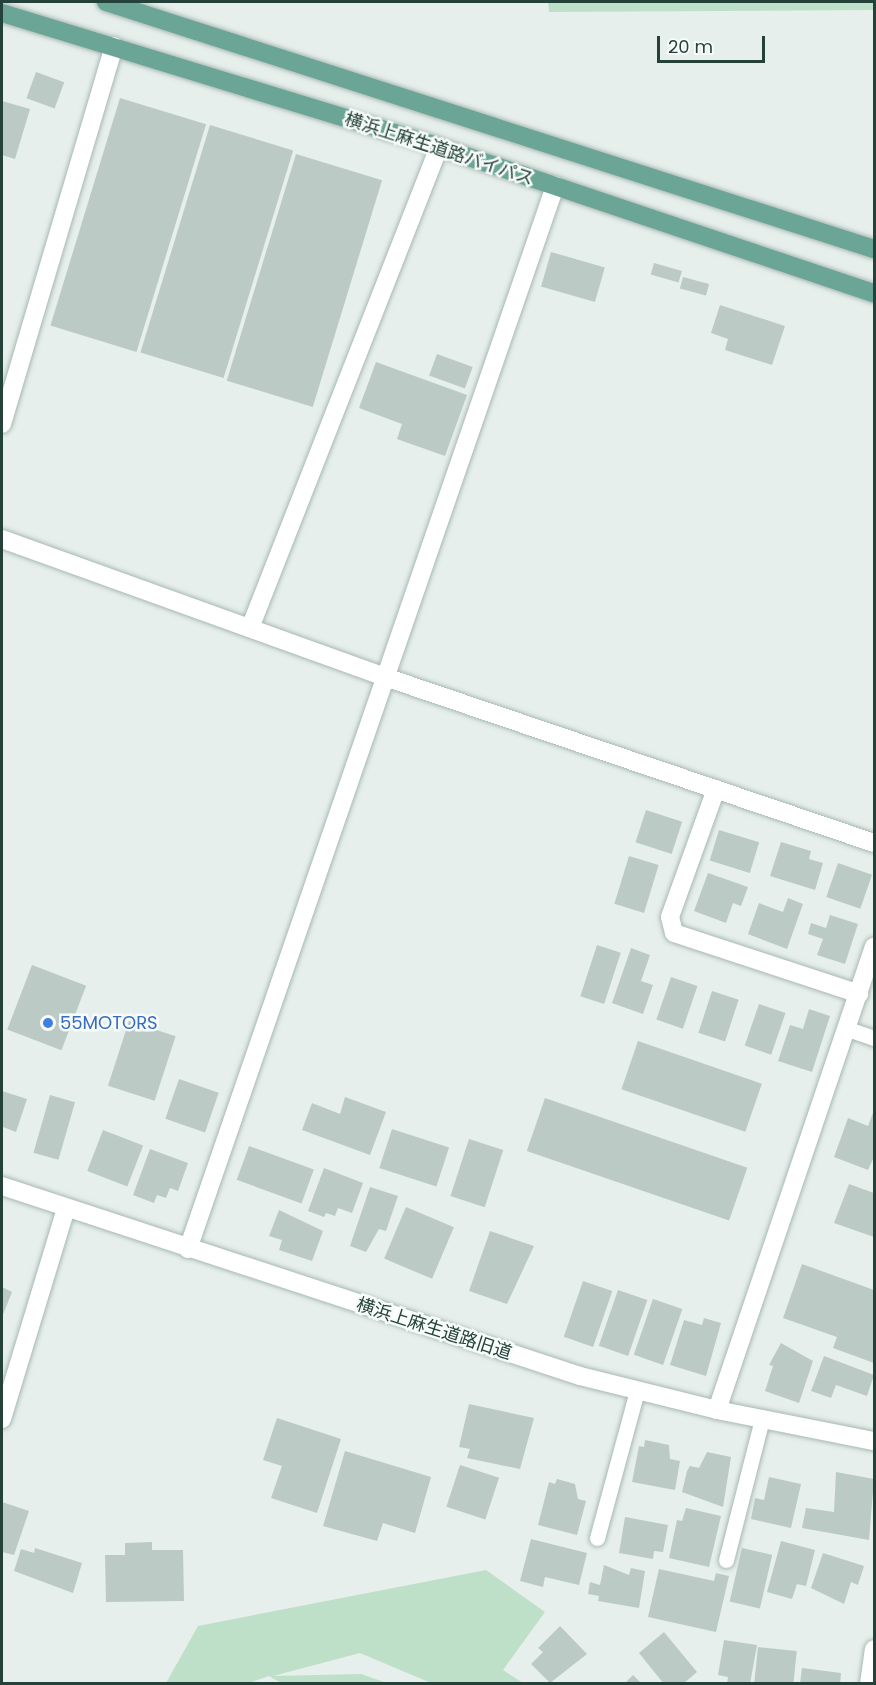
<!DOCTYPE html>
<meta charset="utf-8">
<style>
body{margin:0}
#map{position:relative;width:876px;height:1685px;overflow:hidden;background:#e6efeb;font-family:Poppins,"Noto Sans JP",sans-serif}
div>[style]{position:absolute}
[style*='--x']{left:calc(var(--x)*1px);top:calc(var(--y)*1px);width:calc(var(--w)*1px);rotate:calc(var(--a)*1deg)}
.green>*{inset:0;background:#bfe0c8}
.building>*{inset:0;background:#bbcac4;transform-origin:0 0}
.roads{filter:drop-shadow(0 0 2px #a8b8b2) drop-shadow(0 0 2px #a8b8b2)}
.service>*{height:15px;margin:-7.5px;padding:0 7.5px;transform-origin:7.5px;border-radius:7.5px;background:#fff}
.minor>*{height:18px;margin:-9px;padding:0 9px;transform-origin:9px;border-radius:9px;background:#fff}
.tertiary>*{height:18px;margin:-9px;padding:0 9px;transform-origin:9px;border-radius:9px;background:#fff}
.primary>*{height:18px;margin:-9px;padding:0 9px;transform-origin:9px;border-radius:9px;background:#6aa596}
.dots>*{width:16px;height:16px;translate:-50% -50%;box-sizing:border-box;border:3px solid #f7fbf9;border-radius:50%}
span{translate:-50% -50%;white-space:nowrap;text-align:center;line-height:1.15;-webkit-text-stroke:5px #f7fbf9;paint-order:stroke}
.street-label{font-size:18px;color:#24423a}
.shop-label{font-size:18px;color:#366cbe}
.left{translate:0 -50%;text-align:left}
.frame{position:absolute;inset:0;border:3px solid #24423a;pointer-events:none}
.scale{position:absolute;left:657px;top:36px;width:108px;height:27px;box-sizing:border-box;border:3px solid #24423a;border-top:0;padding-left:8px;font-size:18px;line-height:21px;white-space:nowrap;color:#24423a;-webkit-text-stroke:4px #f7fbf9;paint-order:stroke}
</style>
<div id="map">
<div class="green">
<div style="clip-path:polygon(548px 2px,874px 2px,874px 10px,549px 12px)"></div>
<div style="clip-path:polygon(486px 1570px,545px 1612px,503px 1670px,523px 1683px,431px 1683px,360px 1653px,273px 1676px,361px 1674px,387px 1683px,281px 1683px,269px 1676px,249px 1683px,166px 1683px,198px 1626px)"></div>
</div>
<div class="building">
<div style="left:36px;top:72px;width:30px;height:28px;rotate:20deg"></div>
<div style="left:120px;top:98px;width:90px;height:238px;rotate:17deg"></div>
<div style="clip-path:polygon(2px 101px,30px 109px,15px 159px,2px 155px)"></div>
<div style="left:210px;top:125px;width:87px;height:238px;rotate:17deg"></div>
<div style="left:296px;top:154px;width:90px;height:237px;rotate:17deg"></div>
<div style="left:551px;top:252px;width:56px;height:36px;rotate:16deg"></div>
<div style="left:654px;top:263px;width:29px;height:12px;rotate:16deg"></div>
<div style="left:683px;top:277px;width:27px;height:12px;rotate:15deg"></div>
<div style="clip-path:polygon(720px 305px,785px 326px,772px 365px,725px 350px,728px 339px,711px 333px)"></div>
<div style="left:437px;top:354px;width:38px;height:23px;rotate:20deg"></div>
<div style="clip-path:polygon(376px 362px,467px 395px,445px 456px,397px 439px,402px 424px,359px 408px)"></div>
<div style="left:646px;top:810px;width:38px;height:34px;rotate:18deg"></div>
<div style="left:719px;top:830px;width:42px;height:32px;rotate:17deg"></div>
<div style="clip-path:polygon(781px 842px,811px 851px,809px 859px,823px 863px,815px 890px,770px 876px)"></div>
<div style="left:629px;top:856px;width:31px;height:50px;rotate:17deg"></div>
<div style="left:838px;top:863px;width:36px;height:36px;rotate:19deg"></div>
<div style="clip-path:polygon(708px 873px,748px 887px,741px 906px,733px 903px,726px 923px,694px 911px)"></div>
<div style="clip-path:polygon(788px 898px,803px 904px,787px 949px,748px 934px,759px 903px,783px 912px)"></div>
<div style="clip-path:polygon(830px 915px,858px 924px,845px 964px,817px 955px,823px 939px,808px 934px,811px 923px,826px 928px)"></div>
<div style="left:597px;top:945px;width:25px;height:54px;rotate:18deg"></div>
<div style="clip-path:polygon(631px 948px,650px 955px,641px 981px,653px 985px,643px 1014px,612px 1003px)"></div>
<div style="left:32px;top:965px;width:58px;height:69px;rotate:21deg"></div>
<div style="left:671px;top:977px;width:28px;height:45px;rotate:19deg"></div>
<div style="left:712px;top:991px;width:28px;height:44px;rotate:18deg"></div>
<div style="left:759px;top:1004px;width:28px;height:44px;rotate:19deg"></div>
<div style="clip-path:polygon(809px 1009px,830px 1016px,812px 1072px,778px 1061px,790px 1025px,803px 1029px)"></div>
<div style="left:129px;top:1021px;width:49px;height:68px;rotate:18deg"></div>
<div style="left:638px;top:1041px;width:131px;height:51px;rotate:19deg"></div>
<div style="left:179px;top:1079px;width:42px;height:42px;rotate:19deg"></div>
<div style="clip-path:polygon(2px 1091px,27px 1099px,16px 1132px,3px 1127px,2px 1132px)"></div>
<div style="left:50px;top:1095px;width:26px;height:60px;rotate:16deg"></div>
<div style="clip-path:polygon(345px 1097px,386px 1112px,370px 1155px,302px 1130px,312px 1103px,340px 1114px)"></div>
<div style="left:545px;top:1098px;width:214px;height:56px;rotate:19deg"></div>
<div style="clip-path:polygon(874px 1110px,874px 1157px,868px 1170px,834px 1157px,848px 1118px,868px 1126px)"></div>
<div style="left:392px;top:1129px;width:60px;height:41px;rotate:18deg"></div>
<div style="left:103px;top:1130px;width:43px;height:44px;rotate:21deg"></div>
<div style="left:469px;top:1139px;width:36px;height:60px;rotate:18deg"></div>
<div style="left:249px;top:1146px;width:69px;height:36px;rotate:20deg"></div>
<div style="clip-path:polygon(150px 1149px,188px 1163px,178px 1191px,170px 1188px,166px 1198px,157px 1195px,154px 1203px,133px 1195px)"></div>
<div style="clip-path:polygon(324px 1168px,363px 1183px,352px 1213px,338px 1208px,335px 1216px,326px 1213px,324px 1217px,308px 1211px)"></div>
<div style="clip-path:polygon(849px 1184px,874px 1193px,874px 1237px,834px 1223px)"></div>
<div style="clip-path:polygon(370px 1187px,398px 1196px,386px 1231px,379px 1229px,366px 1252px,350px 1246px)"></div>
<div style="left:406px;top:1207px;width:52px;height:56px;rotate:23deg"></div>
<div style="clip-path:polygon(279px 1210px,323px 1231px,312px 1261px,279px 1250px,282px 1240px,269px 1236px)"></div>
<div style="clip-path:polygon(490px 1231px,534px 1246px,507px 1304px,469px 1291px)"></div>
<div style="clip-path:polygon(802px 1264px,874px 1290px,874px 1363px,833px 1348px,837px 1337px,783px 1318px)"></div>
<div style="left:583px;top:1281px;width:31px;height:59px;rotate:19deg"></div>
<div style="clip-path:polygon(2px 1287px,12px 1292px,2px 1317px)"></div>
<div style="left:618px;top:1290px;width:31px;height:59px;rotate:19deg"></div>
<div style="left:653px;top:1299px;width:31px;height:59px;rotate:19deg"></div>
<div style="clip-path:polygon(704px 1318px,721px 1323px,706px 1376px,670px 1365px,684px 1320px,702px 1325px)"></div>
<div style="clip-path:polygon(781px 1343px,813px 1361px,799px 1403px,765px 1391px,773px 1366px,769px 1365px)"></div>
<div style="clip-path:polygon(824px 1356px,874px 1375px,867px 1396px,836px 1385px,831px 1398px,811px 1391px)"></div>
<div style="clip-path:polygon(469px 1404px,534px 1418px,520px 1469px,467px 1458px,470px 1449px,459px 1447px)"></div>
<div style="clip-path:polygon(277px 1418px,341px 1439px,317px 1513px,271px 1498px,282px 1466px,263px 1460px)"></div>
<div style="clip-path:polygon(645px 1440px,669px 1445px,670px 1459px,680px 1461px,675px 1490px,632px 1482px,639px 1446px,644px 1447px)"></div>
<div style="clip-path:polygon(345px 1451px,431px 1477px,415px 1533px,383px 1523px,377px 1541px,323px 1526px)"></div>
<div style="clip-path:polygon(707px 1452px,731px 1457px,723px 1507px,682px 1492px,687px 1471px,690px 1466px,699px 1468px)"></div>
<div style="left:460px;top:1465px;width:41px;height:44px;rotate:18deg"></div>
<div style="clip-path:polygon(836px 1472px,874px 1479px,869px 1540px,802px 1528px,806px 1508px,834px 1512px)"></div>
<div style="clip-path:polygon(769px 1477px,801px 1484px,791px 1528px,751px 1519px,755px 1498px,764px 1500px)"></div>
<div style="clip-path:polygon(557px 1479px,575px 1484px,578px 1499px,586px 1501px,577px 1535px,538px 1525px,549px 1482px,555px 1484px)"></div>
<div style="clip-path:polygon(2px 1502px,29px 1511px,14px 1555px,2px 1552px)"></div>
<div style="clip-path:polygon(686px 1508px,721px 1516px,709px 1567px,669px 1558px,677px 1520px,682px 1521px)"></div>
<div style="clip-path:polygon(625px 1517px,668px 1525px,663px 1552px,654px 1551px,653px 1559px,619px 1553px)"></div>
<div style="clip-path:polygon(531px 1539px,587px 1553px,579px 1585px,545px 1577px,543px 1587px,520px 1581px)"></div>
<div style="clip-path:polygon(781px 1541px,815px 1550px,806px 1586px,797px 1584px,792px 1599px,767px 1592px)"></div>
<div style="clip-path:polygon(152px 1542px,152px 1550px,183px 1550px,184px 1601px,106px 1602px,105px 1555px,125px 1555px,125px 1543px)"></div>
<div style="clip-path:polygon(35px 1548px,82px 1563px,73px 1593px,14px 1571px,21px 1549px,34px 1553px)"></div>
<div style="left:742px;top:1548px;width:31px;height:55px;rotate:13deg"></div>
<div style="clip-path:polygon(823px 1553px,864px 1566px,858px 1585px,851px 1582px,844px 1604px,811px 1588px)"></div>
<div style="clip-path:polygon(604px 1565px,629px 1575px,631px 1568px,645px 1571px,639px 1608px,598px 1601px,599px 1596px,588px 1594px,590px 1582px,600px 1585px)"></div>
<div style="clip-path:polygon(659px 1569px,714px 1581px,716px 1573px,729px 1576px,716px 1632px,648px 1617px)"></div>
<div style="clip-path:polygon(560px 1626px,587px 1654px,550px 1683px,531px 1664px,543px 1652px,538px 1648px)"></div>
<div style="clip-path:polygon(664px 1632px,697px 1672px,683px 1684px,664px 1684px,639px 1653px)"></div>
<div style="clip-path:polygon(724px 1640px,757px 1645px,750px 1684px,727px 1684px,728px 1677px,718px 1675px)"></div>
<div style="left:758px;top:1647px;width:39px;height:37px;rotate:6deg"></div>
<div style="clip-path:polygon(802px 1668px,841px 1673px,840px 1684px,800px 1684px)"></div>
<div style="clip-path:polygon(633px 1675px,642px 1684px,624px 1684px)"></div>
</div>
<div class="roads">
<div class="service">
<div style="--x:848;--y:1029;--w:28;--a:19"></div>
<div style="--x:597;--y:1538;--w:152;--a:-74.8"></div>
<div style="--x:726;--y:1560;--w:146;--a:-75.7"></div>
</div>
<div class="minor">
<div style="--x:2;--y:424;--w:394;--a:-73.5"></div>
<div style="--x:2;--y:539;--w:407;--a:19.8"></div>
<div style="--x:385;--y:677;--w:516;--a:18.75"></div>
<div style="--x:250;--y:628;--w:517;--a:-68.55"></div>
<div style="--x:716;--y:789;--w:136;--a:109.8"></div>
<div style="--x:670;--y:917;--w:16;--a:76"></div>
<div style="--x:674;--y:933;--w:195;--a:18.2"></div>
<div style="--x:188;--y:1249;--w:1125;--a:-70.95"></div>
<div style="--x:717;--y:1410;--w:489;--a:-71.3"></div>
<div style="--x:2;--y:1419;--w:220;--a:-73.1"></div>
</div>
<div class="tertiary">
<div style="--x:2;--y:1186;--w:608;--a:18.2"></div>
<div style="--x:580;--y:1376;--w:141;--a:13.9"></div>
<div style="--x:717;--y:1410;--w:160;--a:11.2"></div>
<div style="--x:869;--y:1684;--w:35;--a:-82"></div>
</div>
<div class="primary">
<div style="--x:106;--y:2;--w:807;--a:17.83"></div>
<div style="--x:2;--y:13;--w:457;--a:17"></div>
<div style="--x:439;--y:147;--w:459;--a:18.6"></div>
</div>
</div>
<div class="dots">
<div style="left:48px;top:1023px;background:#3f7fe0"></div>
</div>
<div class="street-label">
<span style="left:439px;top:149px;rotate:18deg">横浜上麻生道路バイパス</span>
<span style="left:434px;top:1329px;rotate:18deg">横浜上麻生道路旧道</span>
</div>
<div class="shop-label">
<span class="left" style="left:60px;top:1023px">55MOTORS</span>
</div>
<div class="frame"></div>
<div class="scale">20 m</div>
</div>
